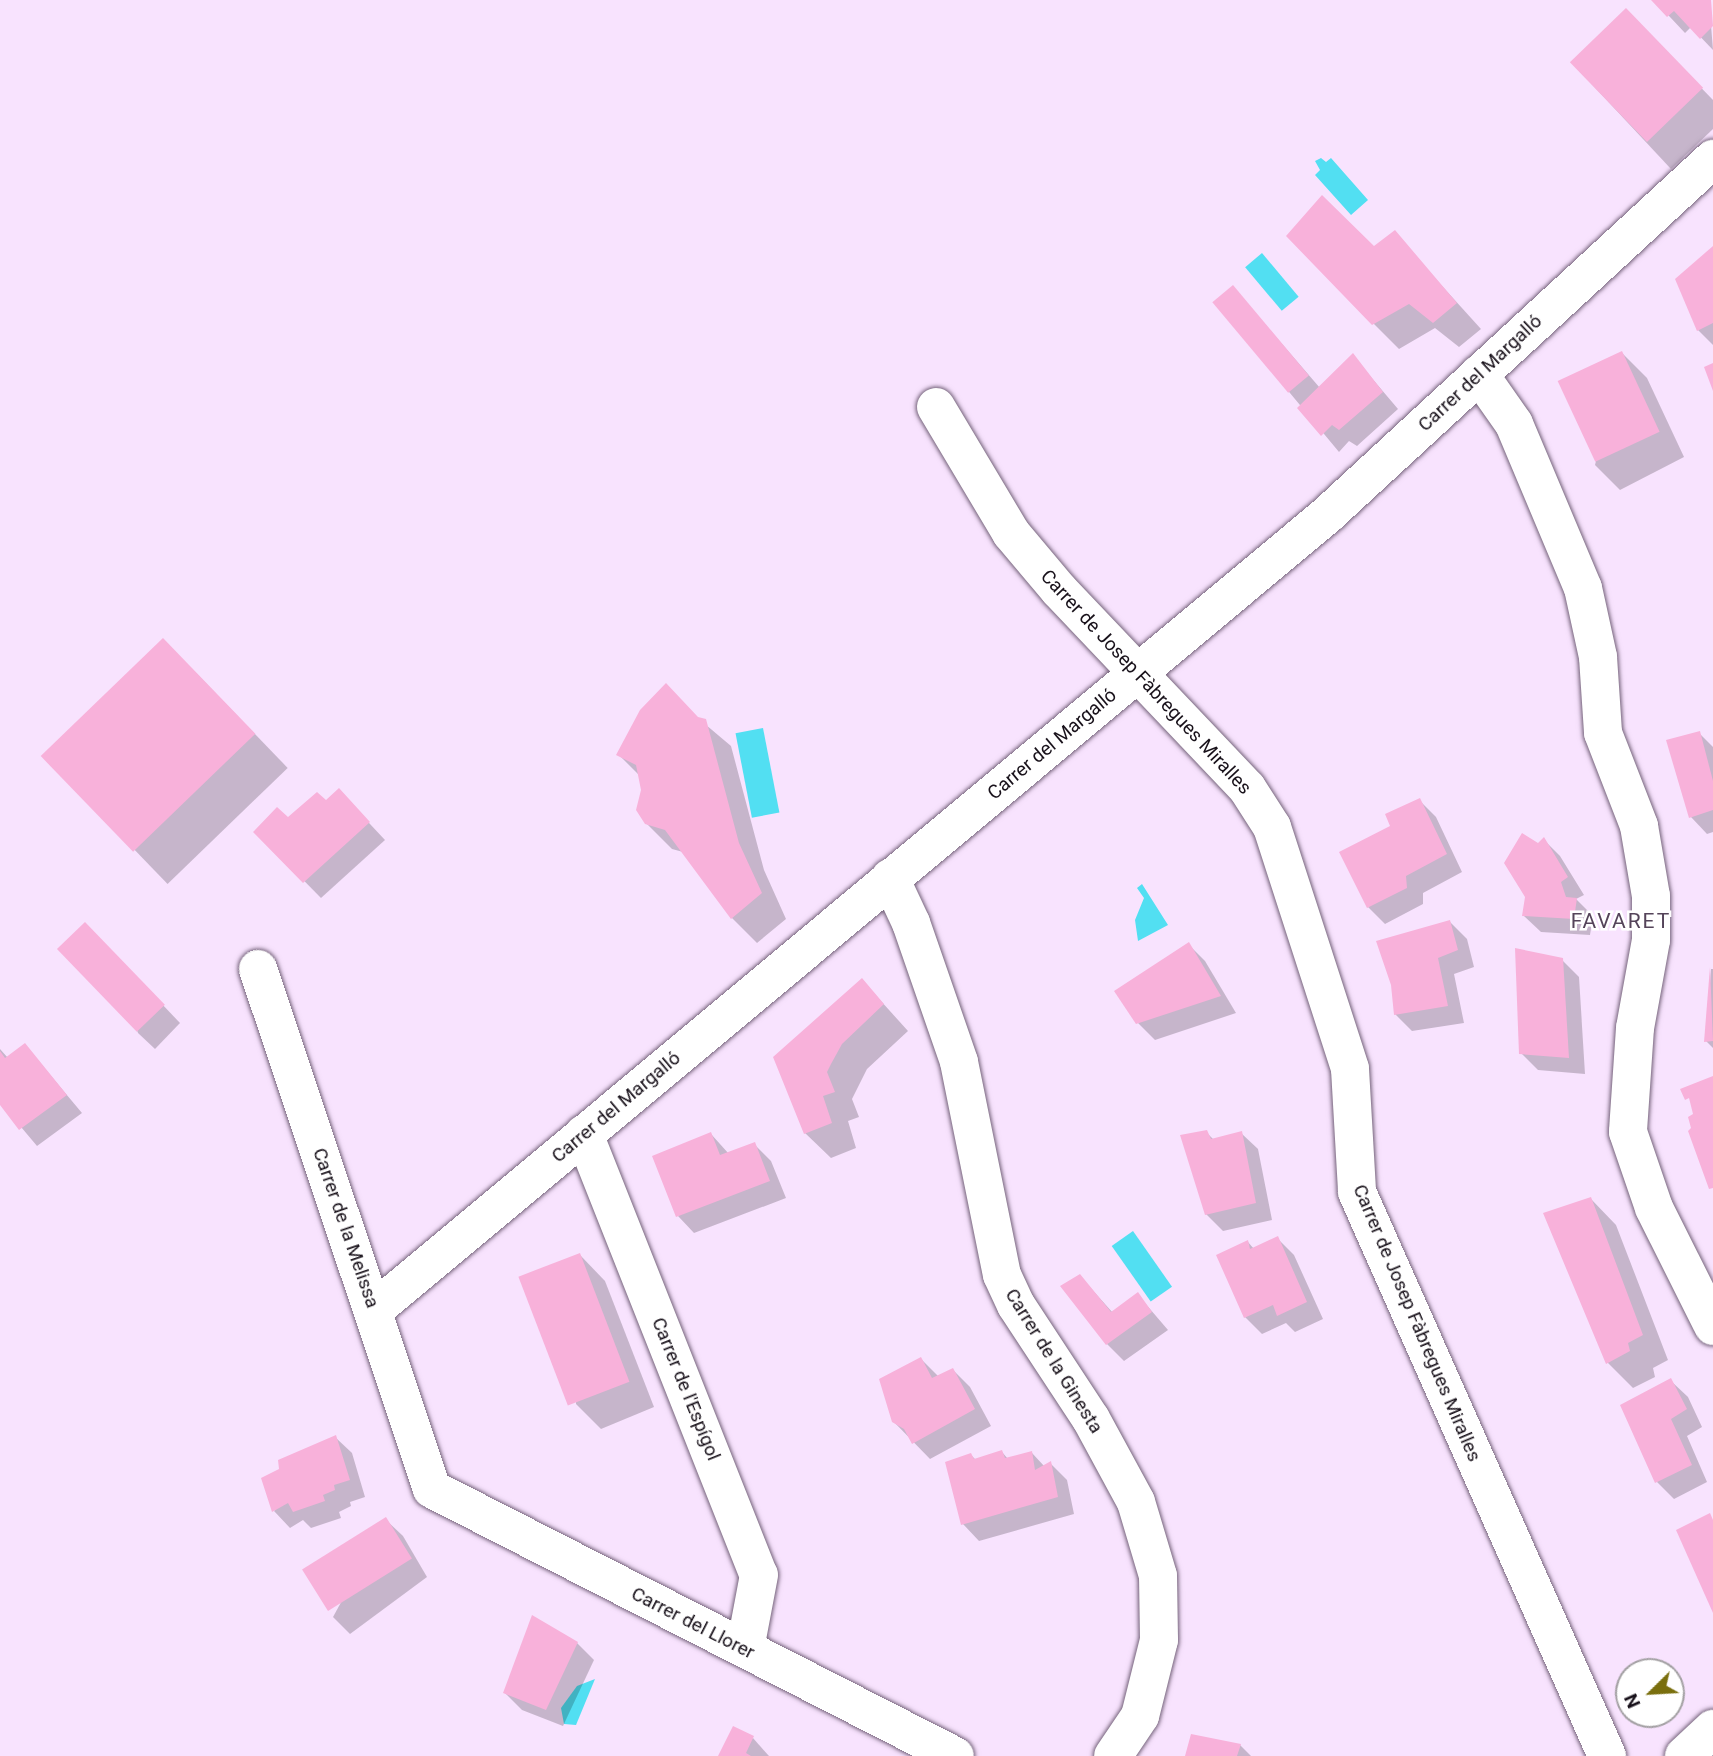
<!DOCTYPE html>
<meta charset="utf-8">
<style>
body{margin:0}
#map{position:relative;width:1713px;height:1756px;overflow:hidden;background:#f8e3fe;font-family:Roboto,sans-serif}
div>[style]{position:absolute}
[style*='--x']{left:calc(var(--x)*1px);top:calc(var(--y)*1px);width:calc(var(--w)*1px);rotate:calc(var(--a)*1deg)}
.water>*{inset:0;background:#52dff2;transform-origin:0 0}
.shadow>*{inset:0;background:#0003;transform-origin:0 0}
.building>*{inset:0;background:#f8b1da;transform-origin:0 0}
.roads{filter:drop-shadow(0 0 2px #75637b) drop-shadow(0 0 2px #75637b)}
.minor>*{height:38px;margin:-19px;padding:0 19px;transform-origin:19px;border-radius:19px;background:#fff}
span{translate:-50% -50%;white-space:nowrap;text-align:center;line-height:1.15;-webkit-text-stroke:5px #fff;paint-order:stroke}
.street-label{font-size:19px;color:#18111a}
.neighbourhood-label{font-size:21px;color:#55445a;letter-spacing:2px}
.north{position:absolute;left:1615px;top:1658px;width:70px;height:70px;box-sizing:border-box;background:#fff;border:2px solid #a3a0a3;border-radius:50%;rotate:246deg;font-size:19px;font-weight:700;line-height:28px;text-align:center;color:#18111a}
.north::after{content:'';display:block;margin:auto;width:24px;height:32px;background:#7a6f0e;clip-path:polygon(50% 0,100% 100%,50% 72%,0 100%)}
</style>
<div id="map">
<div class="water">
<div style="clip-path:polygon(1321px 158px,1326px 162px,1331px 158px,1368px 200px,1351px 215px,1315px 175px,1320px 170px,1315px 161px)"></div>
<div style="left:1262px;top:253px;width:57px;height:22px;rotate:50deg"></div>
<div style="left:763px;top:728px;width:86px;height:28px;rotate:79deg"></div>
<div style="clip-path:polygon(1142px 884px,1168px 925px,1138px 941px,1135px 920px,1144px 898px,1137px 888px)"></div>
<div style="left:1133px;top:1231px;width:68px;height:26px;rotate:55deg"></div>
<div style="clip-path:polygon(595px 1679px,576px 1725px,564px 1724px,561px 1708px,577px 1686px)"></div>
</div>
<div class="shadow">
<div style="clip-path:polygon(1654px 0,1709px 0,1713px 50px,1691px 27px,1685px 33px)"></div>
<div style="clip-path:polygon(1651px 36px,1713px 100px,1713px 129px,1671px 169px,1573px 64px)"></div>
<div style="clip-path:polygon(1394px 233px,1481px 329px,1459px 347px,1435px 328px,1399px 349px,1373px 323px)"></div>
<div style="clip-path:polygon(1713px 248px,1713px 345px,1698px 330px)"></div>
<div style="clip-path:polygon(1233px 287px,1320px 388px,1353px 356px,1398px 409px,1357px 446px,1349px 441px,1339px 452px,1216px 304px)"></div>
<div style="clip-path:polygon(1622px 353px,1647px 378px,1684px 457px,1620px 490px,1595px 465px)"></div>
<div style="left:196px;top:673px;width:132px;height:167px;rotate:46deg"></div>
<div style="clip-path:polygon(699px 719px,731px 746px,764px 870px,786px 919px,757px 943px,732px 918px,683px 852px,672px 849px,646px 823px,640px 776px,618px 754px)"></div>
<div style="clip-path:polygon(1699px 733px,1713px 747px,1713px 832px,1707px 834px,1691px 817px)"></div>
<div style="clip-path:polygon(1419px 800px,1436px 817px,1462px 872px,1423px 893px,1423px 904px,1385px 924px,1368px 907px,1393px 827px)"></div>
<div style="clip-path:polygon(326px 802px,355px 808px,385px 840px,321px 898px,256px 832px)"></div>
<div style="clip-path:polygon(1544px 840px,1560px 856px,1584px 895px,1576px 899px,1593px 916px,1590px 935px,1541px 932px,1524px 916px,1538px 845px)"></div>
<div style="clip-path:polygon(1450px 922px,1467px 939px,1474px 967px,1454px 974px,1464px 1023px,1412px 1031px,1395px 1014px)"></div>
<div style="clip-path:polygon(102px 941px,180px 1023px,155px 1049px,138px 1033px)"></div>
<div style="clip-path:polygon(1188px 944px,1205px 961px,1236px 1013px,1155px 1040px,1138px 1023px)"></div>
<div style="clip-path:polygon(1562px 960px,1579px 977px,1585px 1074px,1538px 1070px,1521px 1053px)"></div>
<div style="clip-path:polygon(1711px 969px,1713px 969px,1713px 1048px,1706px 1041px)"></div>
<div style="clip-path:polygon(862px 980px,908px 1031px,867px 1069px,852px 1099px,859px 1117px,848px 1121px,856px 1148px,831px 1158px,805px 1133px,775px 1057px)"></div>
<div style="clip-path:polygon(25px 1045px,82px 1113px,37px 1146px,0 1102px,0 1049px,8px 1058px)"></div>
<div style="clip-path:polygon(1206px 1132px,1214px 1140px,1241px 1133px,1258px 1149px,1272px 1220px,1223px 1231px,1206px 1214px)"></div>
<div style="clip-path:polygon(711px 1134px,729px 1154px,754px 1144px,771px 1161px,786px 1198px,694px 1233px,678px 1216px)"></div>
<div style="clip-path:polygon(1591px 1199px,1616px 1225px,1668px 1360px,1653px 1368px,1655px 1377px,1633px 1388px,1608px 1363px,1545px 1214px)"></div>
<div style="clip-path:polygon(1277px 1238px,1294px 1255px,1323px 1319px,1295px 1332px,1286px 1323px,1262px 1334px,1245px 1317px,1248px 1242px,1254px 1249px)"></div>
<div style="clip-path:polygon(580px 1255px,605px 1281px,654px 1407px,601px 1429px,576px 1404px)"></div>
<div style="clip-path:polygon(1080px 1276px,1113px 1313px,1138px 1295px,1168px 1330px,1124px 1361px,1107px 1344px)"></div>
<div style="clip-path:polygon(921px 1359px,938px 1376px,953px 1370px,970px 1387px,991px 1426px,930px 1459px,893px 1421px)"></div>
<div style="clip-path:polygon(1671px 1381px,1688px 1397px,1702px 1427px,1687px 1436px,1707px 1482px,1674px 1499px,1657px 1482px)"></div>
<div style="clip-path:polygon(335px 1437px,352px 1453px,365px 1497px,350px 1502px,351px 1506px,339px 1512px,341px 1518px,311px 1528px,303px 1520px,290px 1528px,274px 1511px)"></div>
<div style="clip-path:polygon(1002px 1452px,1008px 1459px,1032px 1453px,1045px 1467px,1051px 1464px,1067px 1480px,1074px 1514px,979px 1541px,963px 1524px,971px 1455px,976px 1460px)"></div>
<div style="clip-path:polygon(386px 1520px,403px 1536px,427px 1577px,350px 1634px,333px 1617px)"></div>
<div style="clip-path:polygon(577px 1643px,594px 1660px,563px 1726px,522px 1710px,505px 1693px)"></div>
<div style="clip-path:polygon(753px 1738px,769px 1756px,720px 1756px)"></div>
<div style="clip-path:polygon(1240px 1745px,1251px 1756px,1187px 1756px)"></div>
</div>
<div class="building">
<div style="clip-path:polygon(1651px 0,1711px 0,1713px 26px,1700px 39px,1674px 11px,1667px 17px)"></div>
<div style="left:1626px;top:8px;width:111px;height:78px;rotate:46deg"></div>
<div style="clip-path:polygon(1322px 195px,1374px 246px,1395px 230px,1457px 303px,1433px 323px,1409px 304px,1372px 325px,1286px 236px)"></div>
<div style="clip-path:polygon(1713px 246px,1713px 323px,1697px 331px,1675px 279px)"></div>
<div style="left:1233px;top:285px;width:118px;height:27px;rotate:50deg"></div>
<div style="left:1622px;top:351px;width:89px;height:71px;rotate:65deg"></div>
<div style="clip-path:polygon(1353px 353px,1383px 392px,1339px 430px,1332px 425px,1321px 436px,1297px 408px)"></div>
<div style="clip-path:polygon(1713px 363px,1713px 391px,1704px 367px)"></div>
<div style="left:163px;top:638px;width:133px;height:170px;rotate:46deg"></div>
<div style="clip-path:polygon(666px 683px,698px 717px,706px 719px,739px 843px,762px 893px,731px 919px,665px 830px,645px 824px,636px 810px,641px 790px,636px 765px,616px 755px,640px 710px)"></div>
<div style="clip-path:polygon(1700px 731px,1713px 781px,1713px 810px,1689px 818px,1666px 740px)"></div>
<div style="clip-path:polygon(339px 788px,370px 822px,303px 883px,253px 832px,277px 807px,288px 817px,317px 792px,326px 800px)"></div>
<div style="clip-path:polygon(1420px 798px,1447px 854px,1406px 876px,1407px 888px,1367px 908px,1339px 852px,1390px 826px,1385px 814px)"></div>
<div style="clip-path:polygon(1522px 833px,1538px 843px,1544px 837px,1568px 877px,1561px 882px,1566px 897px,1577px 898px,1574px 919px,1522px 916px,1525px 897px,1504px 863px)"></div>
<div style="clip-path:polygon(1450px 920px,1458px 950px,1438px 958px,1448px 1006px,1394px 1015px,1391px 985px,1376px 941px)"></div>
<div style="left:85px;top:922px;width:115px;height:39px;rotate:46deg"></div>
<div style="clip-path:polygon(1189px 942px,1221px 996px,1136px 1024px,1114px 991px)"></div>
<div style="clip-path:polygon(1515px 948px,1563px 958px,1569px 1058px,1519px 1054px)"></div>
<div style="clip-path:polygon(1710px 967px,1713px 1041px,1704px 1042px)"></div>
<div style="clip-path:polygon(862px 978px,884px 1004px,842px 1044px,831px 1064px,827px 1072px,835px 1092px,823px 1096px,832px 1123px,804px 1134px,773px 1057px)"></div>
<div style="clip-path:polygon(25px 1043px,67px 1095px,19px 1130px,0 1105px,0 1051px,5px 1058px)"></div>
<div style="clip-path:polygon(1713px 1076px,1713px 1188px,1709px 1189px,1688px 1131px,1691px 1128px,1688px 1117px,1693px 1114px,1689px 1098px,1685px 1100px,1680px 1089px)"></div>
<div style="clip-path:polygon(1207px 1130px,1211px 1139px,1242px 1131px,1256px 1203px,1205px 1215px,1180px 1135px)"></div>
<div style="clip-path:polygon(711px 1132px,720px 1155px,755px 1142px,770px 1181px,676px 1217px,652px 1156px)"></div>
<div style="clip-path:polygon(1591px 1197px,1643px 1335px,1628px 1343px,1630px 1351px,1606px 1364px,1543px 1213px)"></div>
<div style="clip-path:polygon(1278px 1236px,1307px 1302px,1277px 1316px,1273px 1305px,1244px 1318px,1216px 1255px,1248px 1240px,1250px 1249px)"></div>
<div style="left:580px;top:1253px;width:138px;height:66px;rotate:69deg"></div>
<div style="clip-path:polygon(1080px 1274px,1111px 1312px,1138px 1292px,1152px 1312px,1106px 1345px,1060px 1286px)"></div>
<div style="clip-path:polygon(921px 1357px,932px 1378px,953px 1368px,975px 1409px,912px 1444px,904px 1429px,892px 1422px,879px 1379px)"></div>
<div style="clip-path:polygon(1671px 1378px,1687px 1409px,1671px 1419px,1692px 1465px,1655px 1483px,1620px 1405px)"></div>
<div style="clip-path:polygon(336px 1435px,350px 1480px,334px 1485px,335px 1490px,323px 1495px,325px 1501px,293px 1512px,288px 1503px,272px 1512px,261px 1478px,279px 1469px,278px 1460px)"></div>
<div style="clip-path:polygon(1002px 1450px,1005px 1458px,1032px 1451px,1035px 1470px,1051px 1461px,1058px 1497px,961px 1525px,945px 1462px,971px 1453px,974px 1459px)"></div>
<div style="clip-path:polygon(1710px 1513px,1713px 1520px,1713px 1613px,1676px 1530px)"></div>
<div style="left:386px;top:1517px;width:49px;height:99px;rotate:58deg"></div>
<div style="clip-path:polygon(532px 1615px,578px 1642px,546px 1710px,503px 1693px)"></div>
<div style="clip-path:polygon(733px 1726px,754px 1736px,746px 1753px,751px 1756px,718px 1756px)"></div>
<div style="clip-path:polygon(1191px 1734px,1241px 1744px,1237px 1756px,1185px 1756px)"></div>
</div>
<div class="roads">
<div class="minor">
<div style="--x:1479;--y:374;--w:61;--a:55"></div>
<div style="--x:1514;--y:424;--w:178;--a:67.2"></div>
<div style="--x:1583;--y:588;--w:71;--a:77.7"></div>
<div style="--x:1598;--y:657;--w:76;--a:86.2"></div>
<div style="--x:1603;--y:733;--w:100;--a:68.8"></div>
<div style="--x:1639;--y:826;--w:71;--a:80.3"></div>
<div style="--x:1651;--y:896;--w:44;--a:90"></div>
<div style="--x:1651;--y:940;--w:89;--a:100.3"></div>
<div style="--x:1635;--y:1028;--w:104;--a:93.9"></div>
<div style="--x:1628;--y:1132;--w:80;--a:71.1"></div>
<div style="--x:1654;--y:1208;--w:132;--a:63.4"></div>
<div style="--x:936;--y:407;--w:147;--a:59.2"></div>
<div style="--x:1011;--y:533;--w:75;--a:49.9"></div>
<div style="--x:1059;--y:590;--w:273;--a:46.5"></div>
<div style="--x:1247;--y:788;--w:46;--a:57.3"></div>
<div style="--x:1272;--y:827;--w:254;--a:72.1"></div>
<div style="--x:1350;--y:1069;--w:123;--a:86.7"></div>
<div style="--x:1357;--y:1192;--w:617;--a:66.09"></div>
<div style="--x:890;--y:878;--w:50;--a:65"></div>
<div style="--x:911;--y:923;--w:147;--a:70.9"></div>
<div style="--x:959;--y:1062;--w:217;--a:78.6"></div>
<div style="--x:1002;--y:1275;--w:33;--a:65"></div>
<div style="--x:1016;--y:1305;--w:136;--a:56.7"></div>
<div style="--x:1091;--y:1419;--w:94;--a:61.5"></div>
<div style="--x:1136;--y:1502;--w:77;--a:73.4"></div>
<div style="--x:1158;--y:1576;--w:64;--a:89.1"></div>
<div style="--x:1159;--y:1640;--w:78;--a:104"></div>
<div style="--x:1140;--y:1716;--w:48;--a:124"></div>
<div style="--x:258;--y:969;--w:548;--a:71.5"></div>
<div style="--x:432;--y:1489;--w:587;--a:27.05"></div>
<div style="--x:584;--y:1134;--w:474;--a:68.4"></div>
<div style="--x:759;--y:1575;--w:75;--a:100.7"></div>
<div style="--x:374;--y:1310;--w:1240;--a:-39.83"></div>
<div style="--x:1326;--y:516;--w:527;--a:-42.69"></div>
<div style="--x:1684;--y:1756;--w:40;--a:-43"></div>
</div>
</div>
<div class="street-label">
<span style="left:1480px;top:373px;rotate:-43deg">Carrer del Margalló</span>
<span style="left:1146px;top:682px;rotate:47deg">Carrer de Josep Fàbregues Miralles</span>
<span style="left:1052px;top:744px;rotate:-40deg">Carrer del Margalló</span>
<span style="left:616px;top:1107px;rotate:-40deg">Carrer del Margalló</span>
<span style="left:346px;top:1228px;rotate:71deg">Carrer de la Melissa</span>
<span style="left:1417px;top:1323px;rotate:67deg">Carrer de Josep Fàbregues Miralles</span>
<span style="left:1054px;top:1361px;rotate:58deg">Carrer de la Ginesta</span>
<span style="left:686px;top:1389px;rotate:68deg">Carrer de l'Espígol</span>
<span style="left:693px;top:1623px;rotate:27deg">Carrer del Llorer</span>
</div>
<div class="neighbourhood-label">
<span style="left:1621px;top:921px">FAVARET</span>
</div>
<div class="north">N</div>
</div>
